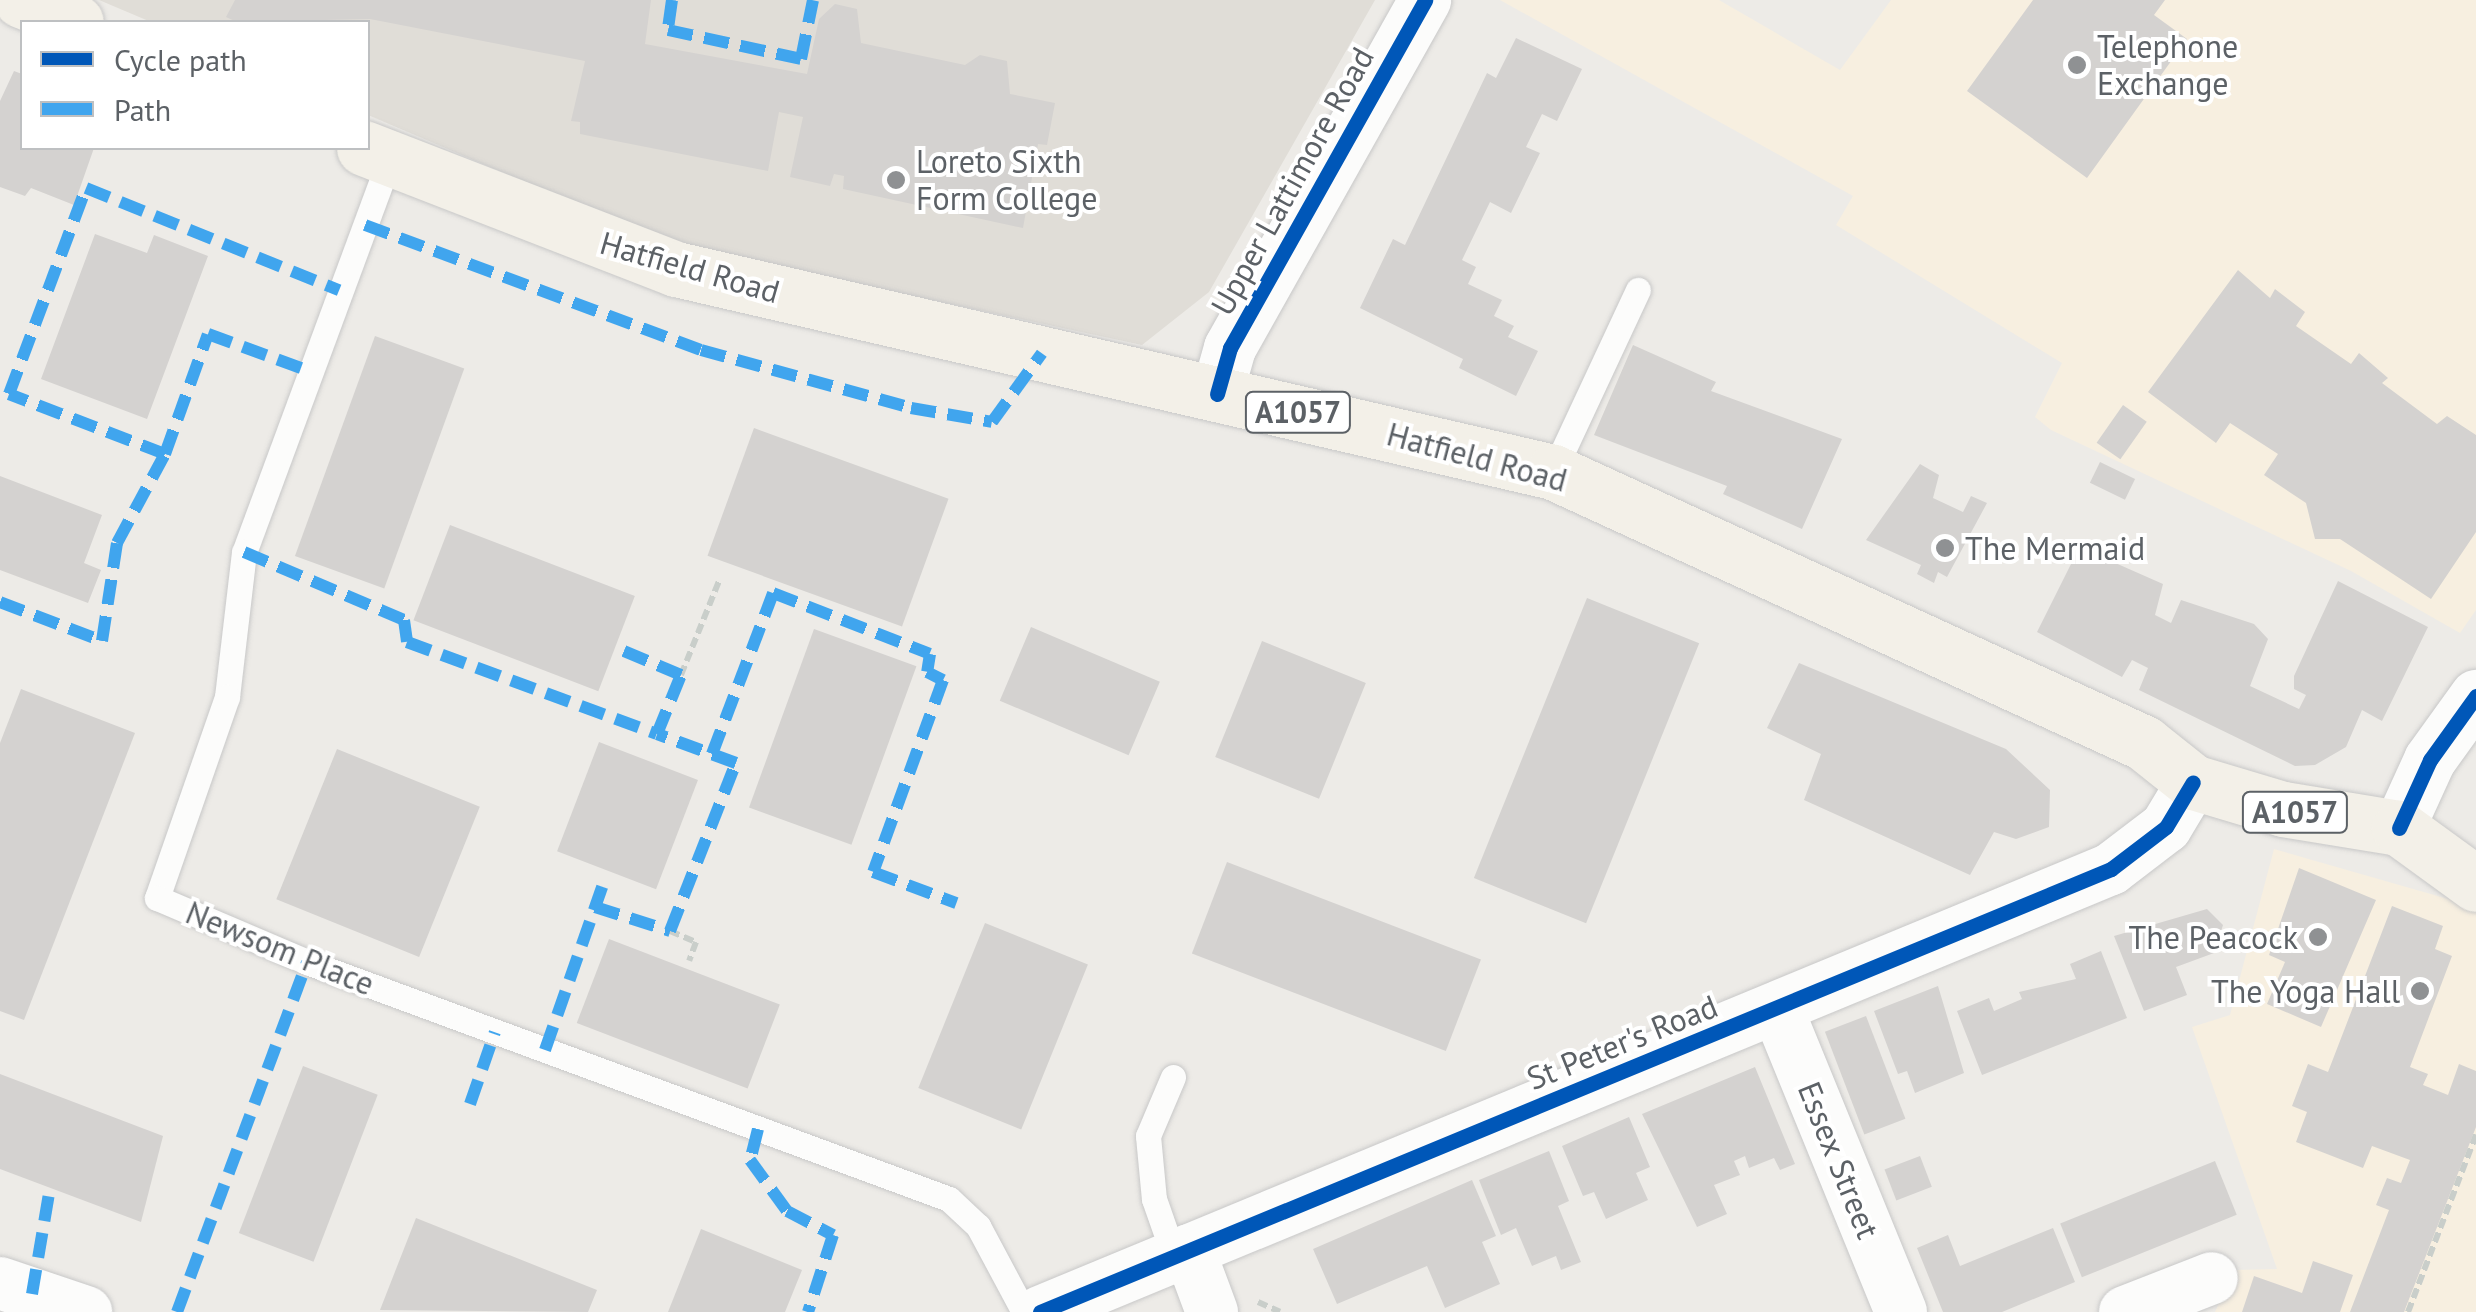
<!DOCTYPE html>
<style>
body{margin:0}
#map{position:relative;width:2476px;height:1312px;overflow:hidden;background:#edebe7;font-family:"PT Sans",sans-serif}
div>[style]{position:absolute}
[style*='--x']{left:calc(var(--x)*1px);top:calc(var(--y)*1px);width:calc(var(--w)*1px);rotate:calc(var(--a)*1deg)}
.commercial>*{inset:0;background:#f7efe0}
.education>*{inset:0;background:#e0ddd7}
.building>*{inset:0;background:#d4d2d0;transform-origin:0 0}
.path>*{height:6px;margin-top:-3px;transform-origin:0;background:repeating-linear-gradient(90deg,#c9ceca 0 10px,transparent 0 15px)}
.roads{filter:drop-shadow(0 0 2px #c8c8c8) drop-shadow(0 0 2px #c8c8c8)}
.lane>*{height:25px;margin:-12.5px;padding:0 12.5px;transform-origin:12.5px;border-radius:12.5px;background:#fcfcfb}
.street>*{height:52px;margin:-26px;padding:0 26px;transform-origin:26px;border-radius:26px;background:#fcfcfb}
.primary>*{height:55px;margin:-27.5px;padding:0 27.5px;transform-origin:27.5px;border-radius:27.5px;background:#f3f0e8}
.quiet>*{height:12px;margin-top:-6px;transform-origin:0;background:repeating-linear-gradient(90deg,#40a5ee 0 25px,transparent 0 37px)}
.cycleway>*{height:15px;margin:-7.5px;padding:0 7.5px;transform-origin:7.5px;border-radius:7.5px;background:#0057b8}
.dots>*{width:28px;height:28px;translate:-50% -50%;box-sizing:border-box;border:5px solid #fff;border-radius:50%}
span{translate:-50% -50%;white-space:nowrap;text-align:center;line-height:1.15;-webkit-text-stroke:8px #fff;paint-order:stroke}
.shield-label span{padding:2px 8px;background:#fff;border:2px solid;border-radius:8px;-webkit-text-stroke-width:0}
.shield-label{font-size:30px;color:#5c6166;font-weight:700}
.poi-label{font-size:32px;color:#5c6166}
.left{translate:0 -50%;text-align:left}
.right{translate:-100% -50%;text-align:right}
.street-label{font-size:32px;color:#5c6166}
.legend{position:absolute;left:20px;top:20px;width:350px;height:130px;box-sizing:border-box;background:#fff;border:2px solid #bec0c2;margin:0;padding:12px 18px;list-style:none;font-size:30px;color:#5c6166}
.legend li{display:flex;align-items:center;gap:20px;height:50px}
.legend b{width:50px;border:2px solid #bec0c2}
</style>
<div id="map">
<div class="commercial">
<div style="clip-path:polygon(1500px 0,1719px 0,1840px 70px,1891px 0,2476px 0,2476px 610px,2460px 633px,2351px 571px,2051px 430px,2035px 417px,2062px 363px,1836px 225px,1853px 196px)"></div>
<div style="clip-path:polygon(2274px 849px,2476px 907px,2476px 1312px,2215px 1312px,2234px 1270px,2277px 1269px,2192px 1027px,2230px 1015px)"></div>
</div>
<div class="education">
<div style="clip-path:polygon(99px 0,1375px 0,1209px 292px,1142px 345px,671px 244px,368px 115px,368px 22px,151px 22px)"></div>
</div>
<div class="building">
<div style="clip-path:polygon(235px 0,651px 0,645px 44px,807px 74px,819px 19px,835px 4px,857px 9px,861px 43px,965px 65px,980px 55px,1007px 61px,1010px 94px,1055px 103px,1047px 145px,1038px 144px,1023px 228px,843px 189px,844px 176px,834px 174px,830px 186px,790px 177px,803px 117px,779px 112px,768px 171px,580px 134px,580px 122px,571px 121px,585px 61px,370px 19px,237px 22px,226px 17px)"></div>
<div style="clip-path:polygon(2033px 0,2165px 0,2154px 15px,2187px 39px,2087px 178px,1967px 91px)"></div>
<div style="clip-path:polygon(1516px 38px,1582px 69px,1557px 121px,1542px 114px,1526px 147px,1540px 153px,1511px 213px,1490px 202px,1462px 260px,1476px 267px,1468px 284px,1502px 300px,1494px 316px,1514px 326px,1508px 337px,1538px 351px,1516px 396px,1459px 368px,1463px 359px,1360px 308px,1393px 239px,1405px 245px,1487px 73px,1496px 78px)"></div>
<div style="clip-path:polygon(14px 71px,22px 74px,22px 148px,94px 148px,74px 205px,31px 188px,25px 196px,0 187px,0 101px)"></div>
<div style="clip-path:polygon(95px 234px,147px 253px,154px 235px,208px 256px,147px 419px,41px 379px)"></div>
<div style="clip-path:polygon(2238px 270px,2270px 298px,2275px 289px,2305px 312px,2296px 326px,2351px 364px,2359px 353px,2388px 378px,2382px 383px,2437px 424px,2447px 416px,2476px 435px,2476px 532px,2431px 599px,2340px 539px,2315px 539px,2306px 503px,2264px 475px,2278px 454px,2230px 423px,2216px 443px,2148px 392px)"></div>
<div style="left:375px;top:336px;width:95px;height:234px;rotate:20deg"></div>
<div style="clip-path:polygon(1633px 345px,1716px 382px,1711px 391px,1842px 439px,1802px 529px,1723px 494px,1727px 486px,1594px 435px)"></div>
<div style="left:2123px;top:405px;width:29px;height:46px;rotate:35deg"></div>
<div style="left:754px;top:428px;width:207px;height:136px;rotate:20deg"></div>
<div style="left:2100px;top:462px;width:39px;height:23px;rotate:26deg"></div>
<div style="clip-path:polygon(1920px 464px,1939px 475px,1933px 498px,1963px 512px,1971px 496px,1987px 503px,1947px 577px,1938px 572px,1934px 583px,1917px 574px,1921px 565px,1866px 540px)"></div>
<div style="clip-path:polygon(0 476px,102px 515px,84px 563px,101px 570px,88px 603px,0 570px)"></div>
<div style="left:450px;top:525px;width:198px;height:102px;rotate:21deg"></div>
<div style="clip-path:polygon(2079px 548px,2099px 548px,2104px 558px,2163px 584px,2155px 615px,2171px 623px,2181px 600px,2254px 624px,2268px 639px,2250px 686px,2299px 709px,2306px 695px,2294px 689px,2294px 676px,2338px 581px,2428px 627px,2382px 721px,2362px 710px,2346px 747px,2315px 765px,2295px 766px,2139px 690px,2148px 668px,2132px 660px,2122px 677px,2037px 632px)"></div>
<div style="left:1587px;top:598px;width:121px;height:302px;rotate:22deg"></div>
<div style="left:1031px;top:627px;width:140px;height:80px;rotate:23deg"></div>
<div style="left:814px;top:629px;width:109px;height:190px;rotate:20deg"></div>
<div style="left:1262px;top:641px;width:112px;height:125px;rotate:22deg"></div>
<div style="clip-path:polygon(1799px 663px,2006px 749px,2050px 790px,2049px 827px,2016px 839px,1994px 832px,1970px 875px,1804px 800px,1821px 754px,1767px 728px)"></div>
<div style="clip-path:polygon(21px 689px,135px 733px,24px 1020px,0 1011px,0 743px)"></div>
<div style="left:599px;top:742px;width:106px;height:117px;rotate:21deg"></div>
<div style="left:337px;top:749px;width:154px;height:162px;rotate:22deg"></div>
<div style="left:1227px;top:862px;width:272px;height:98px;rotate:21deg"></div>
<div style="clip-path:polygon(2299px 868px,2376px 900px,2321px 1027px,2267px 1004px,2285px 962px,2269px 955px)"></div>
<div style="clip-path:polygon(2392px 906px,2443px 926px,2435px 949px,2452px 956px,2410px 1067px,2428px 1074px,2423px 1085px,2448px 1095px,2459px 1064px,2476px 1071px,2476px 1127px,2404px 1312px,2350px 1312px,2389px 1210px,2376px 1205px,2387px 1178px,2401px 1183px,2410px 1160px,2372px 1146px,2363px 1168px,2296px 1142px,2307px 1112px,2292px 1106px,2308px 1064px,2328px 1072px)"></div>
<div style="clip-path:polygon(2207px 909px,2223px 925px,2214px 953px,2176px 967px,2187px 995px,2144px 1011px,2114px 936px)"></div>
<div style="left:985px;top:923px;width:111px;height:178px;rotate:22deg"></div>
<div style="left:609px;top:939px;width:183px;height:90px;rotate:21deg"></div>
<div style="clip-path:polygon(2101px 951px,2127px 1018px,1982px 1075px,1957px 1011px,1989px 998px,1994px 1011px,2022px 999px,2019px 992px,2076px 979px,2070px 964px)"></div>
<div style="clip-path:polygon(1938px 986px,1964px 1073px,1915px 1093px,1907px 1071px,1898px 1074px,1874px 1011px)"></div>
<div style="left:1866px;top:1016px;width:110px;height:44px;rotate:69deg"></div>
<div style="left:303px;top:1066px;width:80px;height:179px;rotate:21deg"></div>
<div style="clip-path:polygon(1755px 1067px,1795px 1164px,1780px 1170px,1774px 1158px,1749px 1168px,1745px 1156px,1734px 1161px,1740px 1175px,1714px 1185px,1727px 1214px,1697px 1227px,1642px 1114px)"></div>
<div style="clip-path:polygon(0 1074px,163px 1136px,141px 1222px,0 1169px)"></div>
<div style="clip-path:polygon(1629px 1117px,1650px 1167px,1636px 1173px,1648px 1200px,1606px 1219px,1594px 1192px,1583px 1196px,1562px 1146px)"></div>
<div style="clip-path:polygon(1549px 1151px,1569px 1201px,1558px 1206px,1581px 1262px,1561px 1270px,1556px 1256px,1532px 1266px,1516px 1228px,1501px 1235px,1479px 1180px)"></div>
<div style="left:1920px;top:1156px;width:33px;height:38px;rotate:69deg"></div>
<div style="left:2215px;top:1161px;width:58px;height:167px;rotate:68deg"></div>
<div style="clip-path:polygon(1472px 1180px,1496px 1236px,1482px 1242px,1500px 1284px,1445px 1308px,1427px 1266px,1337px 1304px,1313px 1249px)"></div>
<div style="clip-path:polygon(416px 1218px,597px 1290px,588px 1312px,380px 1310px)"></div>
<div style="clip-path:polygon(2053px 1228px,2075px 1282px,2002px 1312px,1943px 1312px,1917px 1248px,1948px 1235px,1960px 1266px)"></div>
<div style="clip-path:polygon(701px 1229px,802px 1270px,785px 1312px,668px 1312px)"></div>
<div style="clip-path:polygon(2313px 1261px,2353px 1275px,2340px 1312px,2242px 1312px,2254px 1276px,2302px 1293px)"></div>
</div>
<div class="path">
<div style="--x:681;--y:675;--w:101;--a:-68"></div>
<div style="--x:670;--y:931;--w:28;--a:23"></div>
<div style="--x:696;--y:942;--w:20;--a:110"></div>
<div style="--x:1258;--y:1302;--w:24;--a:24"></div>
<div style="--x:2408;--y:1312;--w:190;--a:-69"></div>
</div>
<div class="roads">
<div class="lane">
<div style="--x:390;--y:158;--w:420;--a:110.3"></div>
<div style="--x:244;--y:552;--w:146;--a:96.7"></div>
<div style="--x:227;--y:697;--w:213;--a:109.2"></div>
<div style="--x:157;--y:898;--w:163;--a:23.1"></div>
<div style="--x:307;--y:962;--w:684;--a:20.26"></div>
<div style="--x:949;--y:1199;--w:40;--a:43"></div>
<div style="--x:978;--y:1226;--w:98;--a:61.9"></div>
<div style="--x:1553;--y:472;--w:201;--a:-65"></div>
<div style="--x:1173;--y:1077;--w:64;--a:113"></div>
<div style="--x:1148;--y:1136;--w:63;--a:84.6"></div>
<div style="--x:1154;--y:1199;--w:60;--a:70.7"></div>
</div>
<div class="street">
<div style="--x:1217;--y:394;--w:48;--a:-74.2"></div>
<div style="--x:1230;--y:348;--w:399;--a:-60.7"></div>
<div style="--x:2399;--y:828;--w:75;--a:-65.5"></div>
<div style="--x:2430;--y:760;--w:79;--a:-54.3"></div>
<div style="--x:1777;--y:1008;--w:328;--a:67.8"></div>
<div style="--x:1189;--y:1250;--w:66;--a:69.6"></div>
<div style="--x:0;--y:1283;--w:91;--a:18.6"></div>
<div style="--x:1040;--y:1312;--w:1159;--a:-22.47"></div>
<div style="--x:2111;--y:869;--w:69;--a:-37.4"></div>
<div style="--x:2166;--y:827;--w:52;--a:-59"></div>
<div style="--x:2125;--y:1312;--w:93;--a:-21.3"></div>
</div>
<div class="primary">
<div style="--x:21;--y:0;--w:59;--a:21.8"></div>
<div style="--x:364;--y:148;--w:335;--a:21.2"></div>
<div style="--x:676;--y:269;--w:900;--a:13.03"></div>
<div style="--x:1553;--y:472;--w:650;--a:24.63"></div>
<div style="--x:2144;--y:743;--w:63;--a:38.5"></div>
<div style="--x:2193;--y:782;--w:94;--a:16.7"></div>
<div style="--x:2283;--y:809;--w:118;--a:9.3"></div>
<div style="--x:2399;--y:828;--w:95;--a:36"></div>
</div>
</div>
<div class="quiet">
<div style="--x:672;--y:0;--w:30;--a:98"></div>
<div style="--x:668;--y:30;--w:136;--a:12.3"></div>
<div style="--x:801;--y:59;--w:60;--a:-78.5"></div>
<div style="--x:365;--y:225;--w:358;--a:20.4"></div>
<div style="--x:701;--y:350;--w:218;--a:15.4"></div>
<div style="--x:911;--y:408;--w:82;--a:9.8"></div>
<div style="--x:992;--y:422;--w:85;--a:-54.1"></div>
<div style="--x:165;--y:454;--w:167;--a:-159"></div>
<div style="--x:9;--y:394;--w:220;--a:-69.5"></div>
<div style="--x:86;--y:188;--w:273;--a:22"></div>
<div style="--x:244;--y:552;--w:174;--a:23"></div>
<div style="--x:404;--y:620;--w:22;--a:82"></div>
<div style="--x:407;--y:642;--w:266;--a:20.2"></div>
<div style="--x:0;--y:602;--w:109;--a:20.9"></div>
<div style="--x:102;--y:641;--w:99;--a:-81.3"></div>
<div style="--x:117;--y:543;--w:101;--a:-61.7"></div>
<div style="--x:165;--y:454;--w:127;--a:-70.3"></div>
<div style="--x:208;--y:334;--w:108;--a:20.1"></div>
<div style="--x:712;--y:754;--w:172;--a:-69.2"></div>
<div style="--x:773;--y:593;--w:168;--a:21.2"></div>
<div style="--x:930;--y:654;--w:18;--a:99"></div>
<div style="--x:927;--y:672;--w:18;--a:27"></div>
<div style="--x:943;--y:680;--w:204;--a:110"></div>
<div style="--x:873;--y:872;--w:89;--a:20.5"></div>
<div style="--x:595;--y:907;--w:79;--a:17.7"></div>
<div style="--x:670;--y:931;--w:180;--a:-68.6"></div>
<div style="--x:736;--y:763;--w:84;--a:-159.8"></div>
<div style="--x:657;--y:734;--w:64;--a:-67.9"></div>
<div style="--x:681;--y:675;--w:62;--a:-157.2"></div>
<div style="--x:545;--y:1050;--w:181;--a:-70.7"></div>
<div style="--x:470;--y:1104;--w:76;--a:-70.9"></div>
<div style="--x:758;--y:1129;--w:32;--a:104"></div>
<div style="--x:750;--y:1160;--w:63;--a:54"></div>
<div style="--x:787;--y:1211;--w:52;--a:27.6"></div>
<div style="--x:833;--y:1235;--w:81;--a:108"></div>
<div style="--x:32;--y:1294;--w:108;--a:-80.4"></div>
<div style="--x:177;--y:1312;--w:373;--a:-69.6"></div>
</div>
<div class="cycleway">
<div style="--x:1217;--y:394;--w:48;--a:-74.2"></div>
<div style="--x:1230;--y:348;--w:399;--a:-60.7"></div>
<div style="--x:2399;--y:828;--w:75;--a:-65.5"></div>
<div style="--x:2430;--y:760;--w:79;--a:-54.3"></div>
<div style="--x:1040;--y:1312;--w:1159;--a:-22.47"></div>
<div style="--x:2111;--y:869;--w:69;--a:-37.4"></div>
<div style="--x:2166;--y:827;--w:52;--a:-59"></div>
</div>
<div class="dots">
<div style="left:2077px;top:65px;background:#8f9193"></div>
<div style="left:896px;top:180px;background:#8f9193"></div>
<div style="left:1945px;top:548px;background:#8f9193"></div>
<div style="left:2318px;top:937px;background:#8f9193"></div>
<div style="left:2420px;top:991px;background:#8f9193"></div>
</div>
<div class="shield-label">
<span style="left:1298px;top:412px">A1057</span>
<span style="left:2295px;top:812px">A1057</span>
</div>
<div class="poi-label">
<span class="left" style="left:2097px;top:65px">Telephone<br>Exchange</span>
<span class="left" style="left:916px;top:180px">Loreto Sixth<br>Form College</span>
<span class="left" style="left:1965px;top:548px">The Mermaid</span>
<span class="right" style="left:2298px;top:937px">The Peacock</span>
<span class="right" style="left:2400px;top:991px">The Yoga Hall</span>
</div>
<div class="street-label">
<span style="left:1292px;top:181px;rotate:-61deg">Upper Lattimore Road</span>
<span style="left:690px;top:267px;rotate:16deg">Hatfield Road</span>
<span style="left:1477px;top:457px;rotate:15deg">Hatfield Road</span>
<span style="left:280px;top:948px;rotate:22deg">Newsom Place</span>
<span style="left:1622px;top:1042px;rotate:-22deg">St Peter's Road</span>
<span style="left:1839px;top:1160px;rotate:68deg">Essex Street</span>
</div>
<ul class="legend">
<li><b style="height:12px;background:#0057b8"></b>Cycle path</li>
<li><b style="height:12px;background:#40a5ee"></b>Path</li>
</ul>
</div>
